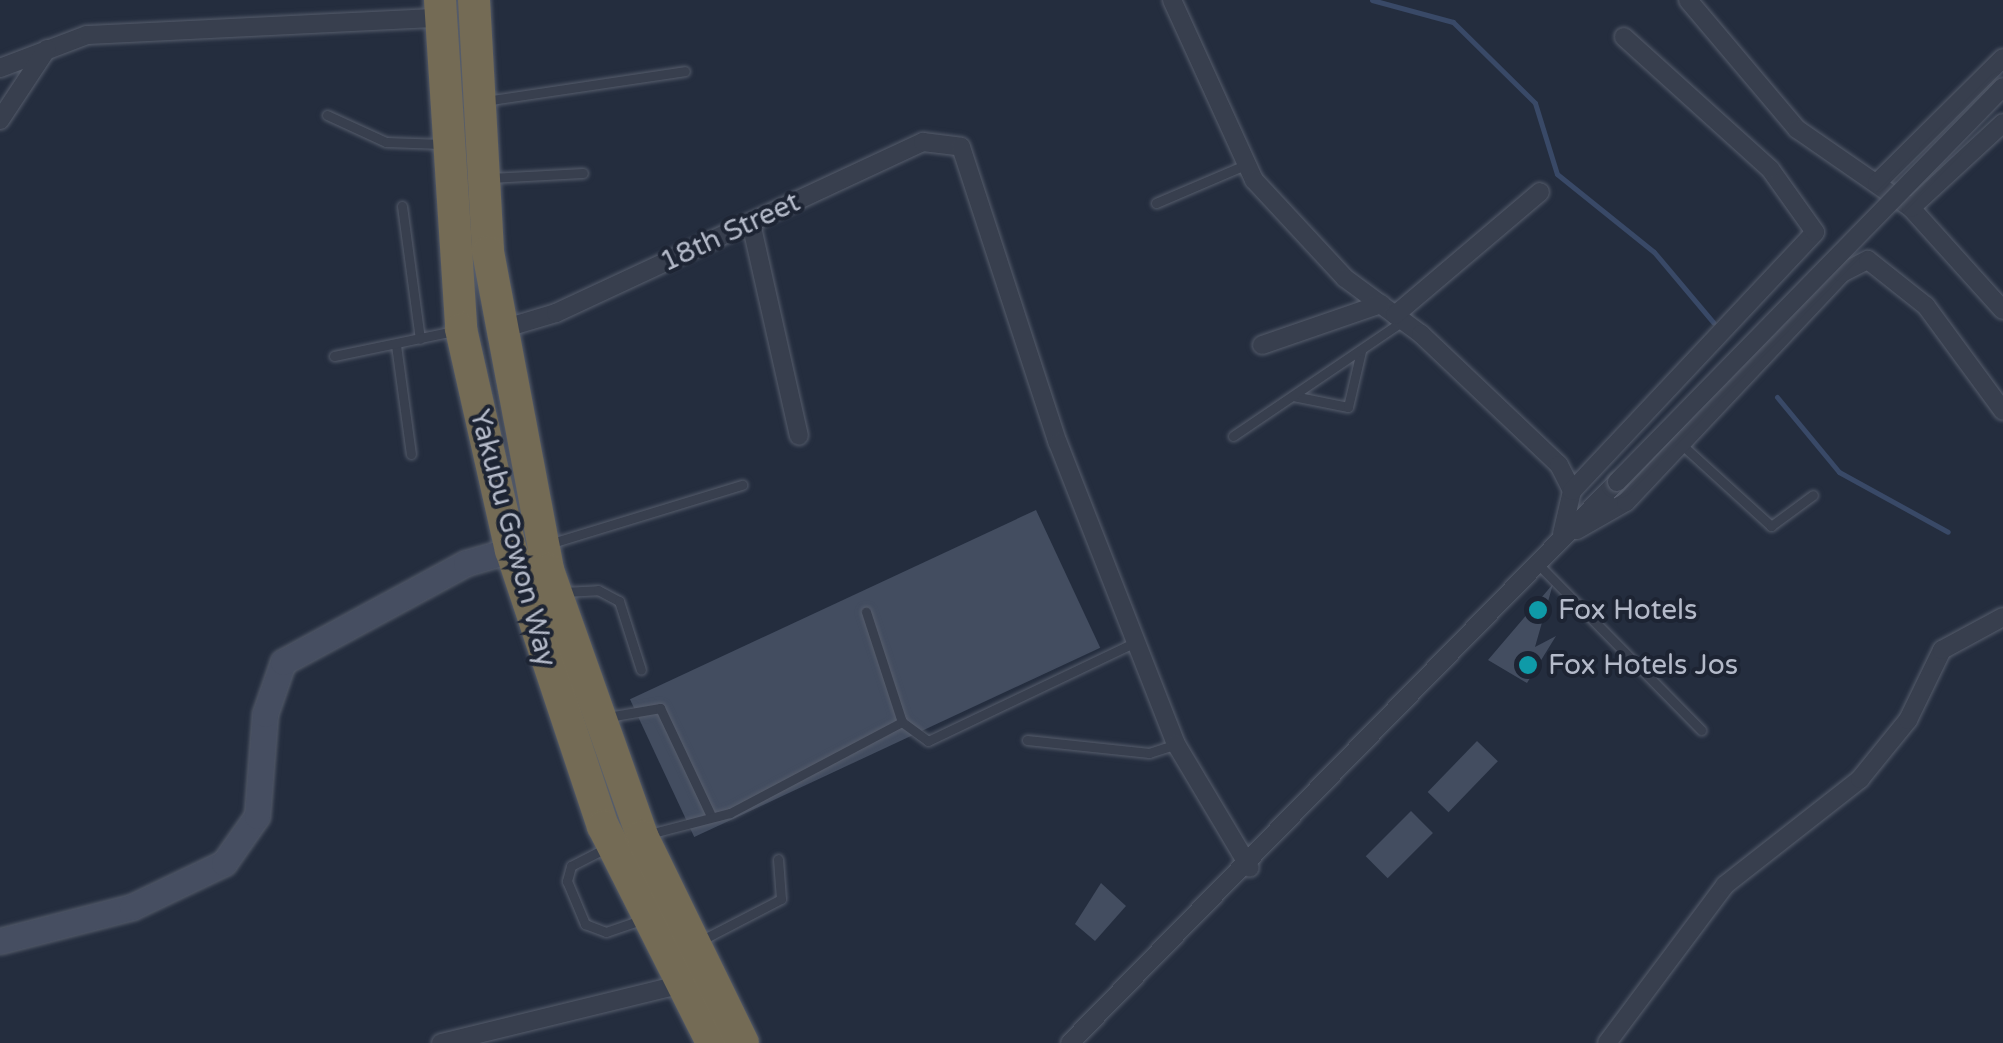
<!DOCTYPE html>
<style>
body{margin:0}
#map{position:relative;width:2003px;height:1043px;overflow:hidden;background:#242d3e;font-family:"Varela Round",sans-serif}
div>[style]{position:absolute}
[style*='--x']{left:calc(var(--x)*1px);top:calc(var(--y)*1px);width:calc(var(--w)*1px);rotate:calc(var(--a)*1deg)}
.stream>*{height:5px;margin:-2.5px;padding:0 2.5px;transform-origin:2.5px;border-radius:2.5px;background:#394967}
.building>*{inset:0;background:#434d60;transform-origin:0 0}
.roads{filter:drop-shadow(0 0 2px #565d6c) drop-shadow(0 0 2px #565d6c)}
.lane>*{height:9px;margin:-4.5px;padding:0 4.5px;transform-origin:4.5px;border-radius:4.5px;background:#383f4e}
.street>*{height:18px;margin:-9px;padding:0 9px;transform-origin:9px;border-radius:9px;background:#383f4e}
.secondary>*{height:25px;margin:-12.5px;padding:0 12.5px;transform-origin:12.5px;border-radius:12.5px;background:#464e61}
.highway>*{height:32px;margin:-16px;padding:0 16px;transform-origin:16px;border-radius:16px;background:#746b55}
.bridges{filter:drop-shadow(0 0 2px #565d6c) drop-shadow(0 0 2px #565d6c)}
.street-bridge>*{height:18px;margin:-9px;padding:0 9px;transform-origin:9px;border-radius:9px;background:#383f4e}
.dots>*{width:28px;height:28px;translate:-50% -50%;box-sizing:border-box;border:5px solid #1d2433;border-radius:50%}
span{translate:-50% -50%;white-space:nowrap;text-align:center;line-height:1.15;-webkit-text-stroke:8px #1d2433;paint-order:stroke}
.street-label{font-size:28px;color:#b4bac9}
.poi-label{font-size:28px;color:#b4bac9}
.left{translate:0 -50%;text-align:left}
</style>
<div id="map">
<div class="stream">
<div style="--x:1372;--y:0;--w:84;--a:15.2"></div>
<div style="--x:1453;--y:22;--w:115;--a:44.6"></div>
<div style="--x:1535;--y:103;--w:74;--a:72.8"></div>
<div style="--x:1557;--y:174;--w:124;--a:38.8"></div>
<div style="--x:1654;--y:252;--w:92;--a:49.9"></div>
<div style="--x:1777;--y:397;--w:97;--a:50.4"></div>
<div style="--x:1839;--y:472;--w:124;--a:28.8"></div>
</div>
<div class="building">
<div style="left:1036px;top:510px;width:152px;height:448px;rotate:65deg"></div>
<div style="clip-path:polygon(1553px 584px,1535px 647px,1556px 636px,1527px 683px,1488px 660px)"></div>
<div style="left:1477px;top:741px;width:29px;height:71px;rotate:44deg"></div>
<div style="left:1411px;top:811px;width:31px;height:64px;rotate:45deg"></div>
<div style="clip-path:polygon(1101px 883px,1126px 906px,1095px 941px,1075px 924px)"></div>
</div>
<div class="roads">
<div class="lane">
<div style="--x:485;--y:101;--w:202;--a:-8.5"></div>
<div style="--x:327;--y:115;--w:65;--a:24.6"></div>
<div style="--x:386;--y:142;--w:56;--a:2"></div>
<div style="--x:490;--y:178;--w:93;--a:-3.1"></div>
<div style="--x:1156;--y:203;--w:97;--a:-23.1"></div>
<div style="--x:402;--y:206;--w:134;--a:82.3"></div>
<div style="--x:396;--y:345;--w:110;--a:82.2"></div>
<div style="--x:334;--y:356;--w:123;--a:-11.8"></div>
<div style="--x:1293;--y:396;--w:56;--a:11.3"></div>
<div style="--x:1348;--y:407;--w:57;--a:-76.9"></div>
<div style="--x:1233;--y:436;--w:205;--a:-34.1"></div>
<div style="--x:1681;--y:444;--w:122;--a:42.3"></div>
<div style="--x:1771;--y:526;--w:52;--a:-36.4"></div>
<div style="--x:552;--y:543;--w:199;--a:-17"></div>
<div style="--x:1538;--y:564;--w:233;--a:45.5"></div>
<div style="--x:563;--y:592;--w:35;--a:-3"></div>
<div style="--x:598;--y:590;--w:24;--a:28"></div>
<div style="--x:619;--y:601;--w:72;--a:72.3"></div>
<div style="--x:608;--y:717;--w:53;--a:-9.8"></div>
<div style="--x:660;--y:708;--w:117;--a:64.7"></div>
<div style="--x:902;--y:722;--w:32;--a:36"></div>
<div style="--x:928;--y:741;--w:230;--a:-25.5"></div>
<div style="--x:1027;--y:740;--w:123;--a:6.1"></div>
<div style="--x:1149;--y:753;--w:28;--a:-18"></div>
<div style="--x:649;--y:834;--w:84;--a:-14.5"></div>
<div style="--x:730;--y:813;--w:195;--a:-27.9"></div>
<div style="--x:902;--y:722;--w:116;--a:-108.1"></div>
<div style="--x:606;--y:848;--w:39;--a:153"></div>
<div style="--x:571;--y:866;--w:16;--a:105"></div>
<div style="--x:567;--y:881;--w:47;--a:67.3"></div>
<div style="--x:585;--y:924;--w:22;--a:21"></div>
<div style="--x:606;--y:932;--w:40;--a:-18.9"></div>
<div style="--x:700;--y:941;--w:91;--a:-27.4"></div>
<div style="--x:781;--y:899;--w:40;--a:-94.3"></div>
</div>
<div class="street">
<div style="--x:1172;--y:0;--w:198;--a:65.5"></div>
<div style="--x:1254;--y:180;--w:134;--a:47.1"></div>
<div style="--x:1345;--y:278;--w:94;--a:36.4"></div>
<div style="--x:1421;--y:334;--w:190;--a:43.5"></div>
<div style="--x:1559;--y:465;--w:29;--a:63"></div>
<div style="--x:1572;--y:491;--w:44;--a:103.1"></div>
<div style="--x:1688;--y:0;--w:169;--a:49.8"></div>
<div style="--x:1797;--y:129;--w:139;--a:34.7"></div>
<div style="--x:1911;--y:208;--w:137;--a:48"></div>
<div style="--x:0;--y:68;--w:93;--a:-20.8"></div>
<div style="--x:87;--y:35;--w:353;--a:-2.8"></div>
<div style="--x:0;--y:120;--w:85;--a:-56.5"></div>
<div style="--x:1877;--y:183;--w:177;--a:-44.8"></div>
<div style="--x:1911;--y:208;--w:125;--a:-42.7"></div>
<div style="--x:751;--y:223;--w:218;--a:77.3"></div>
<div style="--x:1395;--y:315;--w:190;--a:-40.3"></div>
<div style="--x:499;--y:330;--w:59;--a:-16.6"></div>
<div style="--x:556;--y:313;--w:405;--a:-25"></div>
<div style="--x:923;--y:142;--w:38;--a:7"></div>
<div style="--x:961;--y:147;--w:311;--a:71.9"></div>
<div style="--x:1058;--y:443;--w:323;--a:68.6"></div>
<div style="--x:1176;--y:744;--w:144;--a:59.2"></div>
<div style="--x:1262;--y:345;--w:126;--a:-19"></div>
<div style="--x:1572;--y:491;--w:355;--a:-46.8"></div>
<div style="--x:1815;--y:232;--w:77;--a:-125.5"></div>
<div style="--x:1770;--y:169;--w:197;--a:-137.9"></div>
<div style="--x:1577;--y:530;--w:56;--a:-29.7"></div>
<div style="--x:1626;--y:502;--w:315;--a:-46.7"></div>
<div style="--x:1842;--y:273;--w:29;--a:-27"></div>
<div style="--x:1868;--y:260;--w:74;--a:38.4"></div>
<div style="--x:1926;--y:306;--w:130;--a:53.7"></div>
<div style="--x:441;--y:1043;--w:245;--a:-13.7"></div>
<div style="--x:1070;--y:1043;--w:784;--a:-45.72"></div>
<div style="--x:1607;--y:1043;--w:197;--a:-53.2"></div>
<div style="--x:1725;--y:885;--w:172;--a:-38.1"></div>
<div style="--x:1860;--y:779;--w:76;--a:-50.9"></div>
<div style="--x:1908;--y:720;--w:78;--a:-64.1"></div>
<div style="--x:1942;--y:650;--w:69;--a:-28.4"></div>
</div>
<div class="secondary">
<div style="--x:0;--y:941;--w:136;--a:-14.4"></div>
<div style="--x:132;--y:907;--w:102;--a:-25.6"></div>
<div style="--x:224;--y:863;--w:57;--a:-54.9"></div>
<div style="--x:257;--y:816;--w:102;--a:-85.5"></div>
<div style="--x:265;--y:714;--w:55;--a:-70.9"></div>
<div style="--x:283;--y:662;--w:208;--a:-28.4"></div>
<div style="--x:466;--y:563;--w:47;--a:-16.1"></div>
</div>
<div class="highway">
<div style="--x:440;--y:0;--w:330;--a:86.3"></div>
<div style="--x:461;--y:329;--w:227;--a:77.3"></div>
<div style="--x:511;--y:550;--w:291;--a:71.6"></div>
<div style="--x:603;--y:826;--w:243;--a:63.3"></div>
<div style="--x:474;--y:0;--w:252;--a:86.8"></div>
<div style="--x:488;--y:252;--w:324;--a:79.3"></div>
<div style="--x:548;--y:570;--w:282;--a:70.5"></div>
<div style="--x:642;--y:836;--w:230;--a:64"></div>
</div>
</div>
<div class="bridges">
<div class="street-bridge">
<div style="--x:1617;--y:482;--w:552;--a:-45.66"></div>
</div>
</div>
<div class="dots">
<div style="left:1538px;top:610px;background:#0f9aa8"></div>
<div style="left:1528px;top:665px;background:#0f9aa8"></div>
</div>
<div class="street-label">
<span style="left:730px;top:232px;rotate:-25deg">18th Street</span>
<span style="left:513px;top:538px;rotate:75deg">Yakubu Gowon Way</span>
</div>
<div class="poi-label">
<span class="left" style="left:1558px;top:610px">Fox Hotels</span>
<span class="left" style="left:1548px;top:665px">Fox Hotels Jos</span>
</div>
</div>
